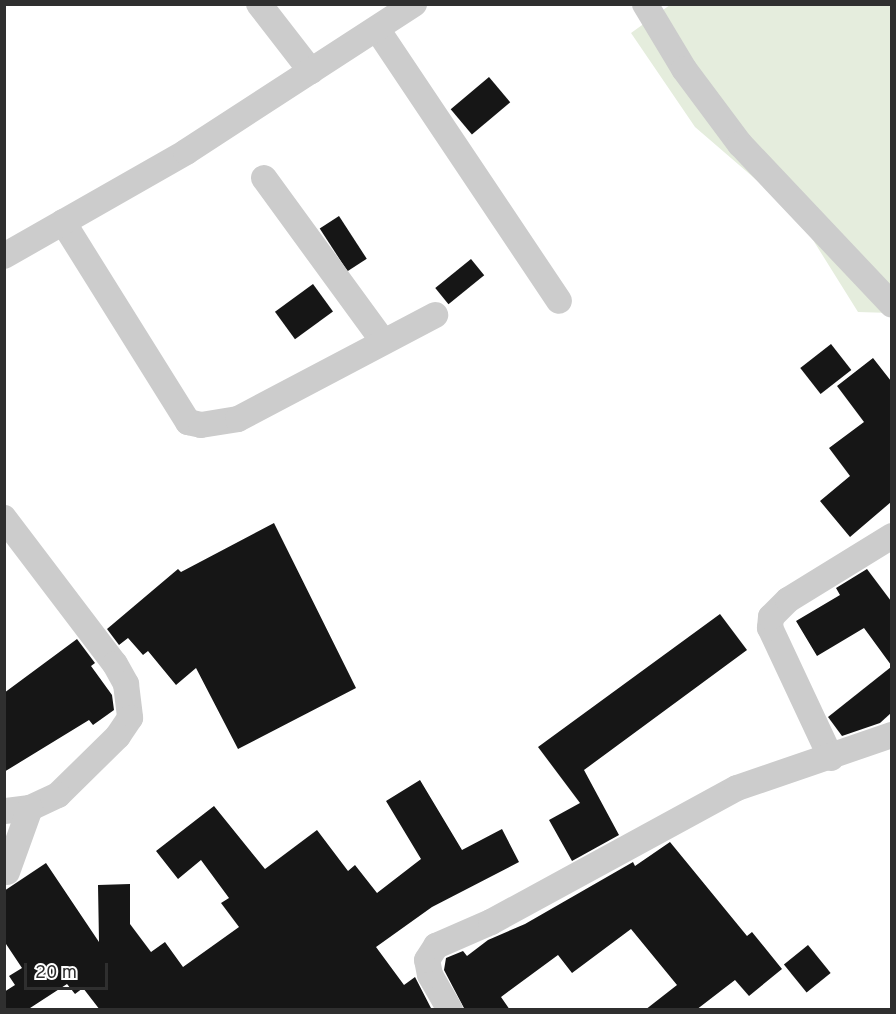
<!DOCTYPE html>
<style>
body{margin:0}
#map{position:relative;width:896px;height:1014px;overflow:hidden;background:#fff;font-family:Overpass,sans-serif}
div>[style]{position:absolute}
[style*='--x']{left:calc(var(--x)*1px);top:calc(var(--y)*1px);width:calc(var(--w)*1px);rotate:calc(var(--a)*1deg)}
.green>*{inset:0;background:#e5eddd}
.building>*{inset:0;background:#161616;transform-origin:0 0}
.minor>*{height:26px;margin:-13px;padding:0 13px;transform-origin:13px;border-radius:13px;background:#ccc}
span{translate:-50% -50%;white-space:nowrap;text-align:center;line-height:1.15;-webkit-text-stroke:6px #fff;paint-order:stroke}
.frame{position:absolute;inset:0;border:6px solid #2f2f2f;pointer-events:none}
.scale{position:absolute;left:24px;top:963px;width:84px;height:27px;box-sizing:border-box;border:3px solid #2f2f2f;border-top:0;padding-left:8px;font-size:18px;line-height:21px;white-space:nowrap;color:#2f2f2f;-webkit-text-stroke:4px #fff;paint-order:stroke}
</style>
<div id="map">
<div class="green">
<div style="clip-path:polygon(670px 5px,891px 5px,891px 313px,858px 312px,798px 216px,695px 127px,631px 33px)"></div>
</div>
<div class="building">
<div style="left:489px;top:77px;width:33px;height:50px;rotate:50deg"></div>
<div style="left:339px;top:216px;width:51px;height:23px;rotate:57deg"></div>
<div style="left:471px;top:259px;width:21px;height:46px;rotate:51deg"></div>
<div style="left:313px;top:284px;width:34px;height:47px;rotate:54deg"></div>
<div style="left:831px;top:344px;width:33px;height:39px;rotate:52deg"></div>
<div style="clip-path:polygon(873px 358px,891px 381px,891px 502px,850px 537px,820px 501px,850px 476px,829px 448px,864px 422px,837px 386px)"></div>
<div style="clip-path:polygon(274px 523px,356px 688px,238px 749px,196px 668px,176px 685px,148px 651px,143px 655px,128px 638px,119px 645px,107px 629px,178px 569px,181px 572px)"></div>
<div style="clip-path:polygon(867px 569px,891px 601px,891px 665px,864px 628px,817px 656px,796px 621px,840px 595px,836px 588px)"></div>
<div style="clip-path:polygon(720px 614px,747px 650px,584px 770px,619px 835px,572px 861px,549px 820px,580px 803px,538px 747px)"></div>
<div style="clip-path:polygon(77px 639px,95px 663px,91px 666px,112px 695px,114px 710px,93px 725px,89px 720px,4px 772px,4px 693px)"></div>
<div style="clip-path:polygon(891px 667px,891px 713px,880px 723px,842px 736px,828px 717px)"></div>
<div style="clip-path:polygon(420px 780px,462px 850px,502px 829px,519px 862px,432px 907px,376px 947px,404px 985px,415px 977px,432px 1010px,100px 1010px,83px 988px,75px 994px,67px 984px,27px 1010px,4px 1010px,4px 992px,15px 985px,9px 976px,22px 968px,4px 941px,4px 891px,46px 863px,99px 942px,98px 885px,130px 884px,130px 924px,151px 952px,165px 942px,183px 967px,239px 927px,221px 903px,229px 898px,201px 860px,178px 879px,156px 851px,214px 806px,265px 869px,317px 830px,348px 871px,355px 865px,377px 893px,421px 859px,386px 801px)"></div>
<div style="clip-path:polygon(670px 842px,747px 936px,752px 932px,782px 969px,749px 996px,735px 980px,696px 1010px,645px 1010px,677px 985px,631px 929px,572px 973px,558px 955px,501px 997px,510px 1010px,465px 1010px,444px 970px,446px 958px,463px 951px,467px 956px,488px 940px,525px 924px,633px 862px,635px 866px)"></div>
<div style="left:808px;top:945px;width:36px;height:31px;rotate:51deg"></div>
</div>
<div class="minor">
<div style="--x:259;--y:4;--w:85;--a:52.2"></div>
<div style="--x:645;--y:4;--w:76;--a:59"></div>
<div style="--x:684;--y:69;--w:94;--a:53.3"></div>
<div style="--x:740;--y:144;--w:221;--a:46.6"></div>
<div style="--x:377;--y:29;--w:327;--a:56.2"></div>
<div style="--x:264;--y:178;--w:202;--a:53.9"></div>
<div style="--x:63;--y:222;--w:236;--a:58"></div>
<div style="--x:188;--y:422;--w:13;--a:13"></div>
<div style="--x:201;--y:425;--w:37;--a:-9"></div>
<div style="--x:238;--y:419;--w:223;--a:-27.8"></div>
<div style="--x:4;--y:256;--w:210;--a:-29.7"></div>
<div style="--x:186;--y:152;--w:272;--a:-33"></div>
<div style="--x:4;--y:518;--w:183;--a:52.8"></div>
<div style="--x:115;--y:664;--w:23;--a:61"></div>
<div style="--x:126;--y:684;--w:34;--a:83"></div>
<div style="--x:130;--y:718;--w:22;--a:124"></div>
<div style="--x:118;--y:736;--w:84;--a:135.5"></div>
<div style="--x:58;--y:795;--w:31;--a:155"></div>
<div style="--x:30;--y:808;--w:26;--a:173"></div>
<div style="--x:831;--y:758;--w:144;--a:-115.1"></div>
<div style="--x:770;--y:628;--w:11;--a:-85"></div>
<div style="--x:771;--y:617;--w:24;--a:-45"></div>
<div style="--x:788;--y:600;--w:122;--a:-31.6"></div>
<div style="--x:7;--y:872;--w:68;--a:-70.2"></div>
<div style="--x:450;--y:1010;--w:40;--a:-119.7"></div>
<div style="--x:430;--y:975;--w:15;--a:-101"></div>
<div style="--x:427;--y:960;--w:17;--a:-57"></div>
<div style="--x:436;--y:946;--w:60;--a:-23.6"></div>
<div style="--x:491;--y:922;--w:280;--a:-28.6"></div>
<div style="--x:737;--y:788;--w:164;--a:-18.9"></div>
</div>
<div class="frame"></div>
<div class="scale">20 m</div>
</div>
